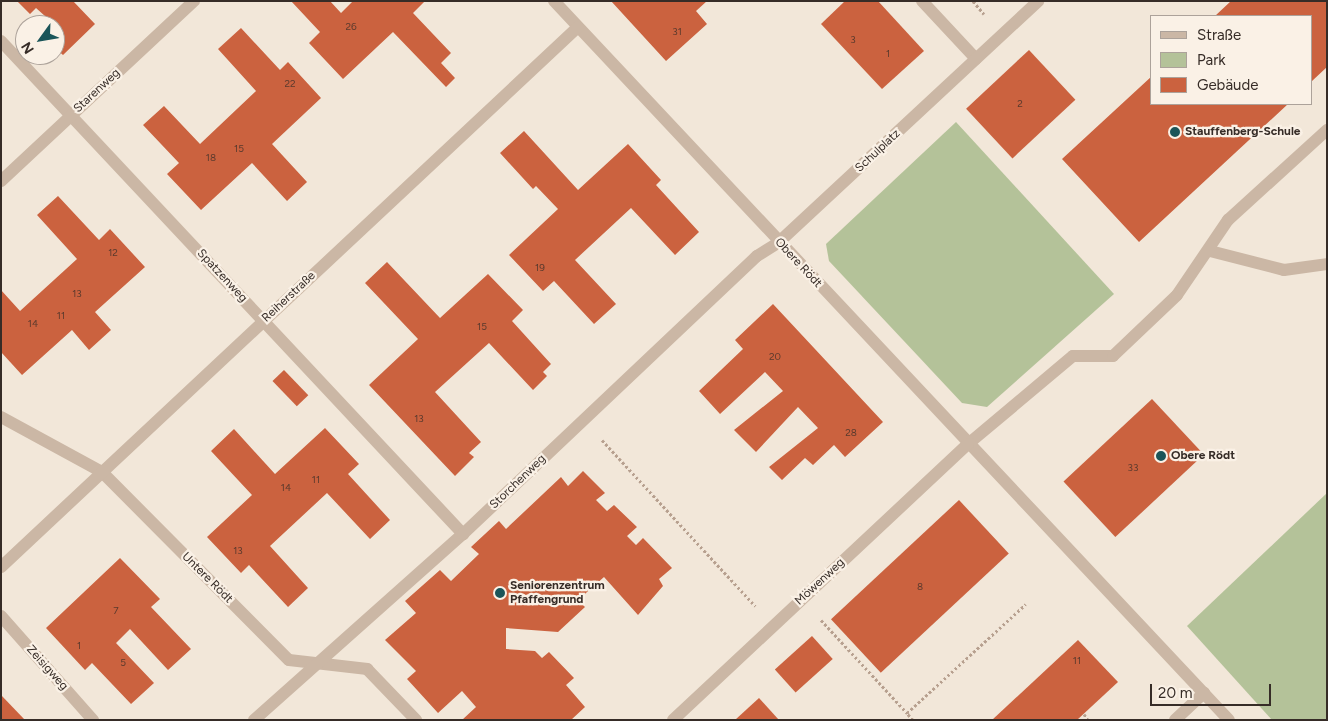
<!DOCTYPE html>
<meta charset="utf-8">
<style>
body{margin:0}
#map{position:relative;width:1328px;height:721px;overflow:hidden;background:#f2e7d9;font-family:Figtree,sans-serif}
div>[style]{position:absolute}
[style*='--x']{left:calc(var(--x)*1px);top:calc(var(--y)*1px);width:calc(var(--w)*1px);rotate:calc(var(--a)*1deg)}
.green>*{inset:0;background:#b4c299}
.building>*{inset:0;background:#cb623f;transform-origin:0 0}
.path>*{height:3px;margin-top:-1.5px;transform-origin:0;background:repeating-linear-gradient(90deg,#b7a08f 0 2.5px,transparent 0 5px)}
.service>*{height:12px;margin:-6px;padding:0 6px;transform-origin:6px;border-radius:6px;background:#cbb7a5}
.minor>*{height:12px;margin:-6px;padding:0 6px;transform-origin:6px;border-radius:6px;background:#cbb7a5}
.dots>*{width:14px;height:14px;translate:-50% -50%;box-sizing:border-box;border:2px solid #faf1e6;border-radius:50%}
span{translate:-50% -50%;white-space:nowrap;text-align:center;line-height:1.15;-webkit-text-stroke:4.5px #faf1e6;paint-order:stroke}
.number-label{font-size:10px;color:#5b3a2d}
.number-label span{-webkit-text-stroke-width:0}
.street-label{font-size:12px;color:#362c27}
.poi-label{font-size:12px;color:#362c27;font-weight:700}
.left{translate:0 -50%;text-align:left}
.frame{position:absolute;inset:0;border:2px solid #362c27;pointer-events:none}
.legend{position:absolute;left:1150px;top:15px;width:162px;height:90px;box-sizing:border-box;background:#faf1e6;border:1px solid #aca29a;margin:0;padding:6px 9px;list-style:none;font-size:15px;color:#362c27}
.legend li{display:flex;align-items:center;gap:10px;height:25px}
.legend b{width:25px;border:1px solid #aca29a}
.north{position:absolute;left:15px;top:15px;width:50px;height:50px;box-sizing:border-box;background:#faf1e6;border:1px solid #aca29a;border-radius:50%;rotate:238deg;font-size:14px;font-weight:700;line-height:20px;text-align:center;color:#362c27}
.north::after{content:'';display:block;margin:auto;width:18px;height:22px;background:#1b5559;clip-path:polygon(50% 0,100% 100%,50% 72%,0 100%)}
.scale{position:absolute;left:1150px;top:684px;width:121px;height:22px;box-sizing:border-box;border:2px solid #362c27;border-top:0;padding-left:6px;font-size:15px;line-height:18px;white-space:nowrap;color:#362c27;-webkit-text-stroke:4px #faf1e6;paint-order:stroke}
</style>
<div id="map">
<div class="green">
<div style="clip-path:polygon(956px 122px,1114px 294px,987px 407px,962px 403px,829px 261px,826px 244px)"></div>
<div style="clip-path:polygon(1327px 493px,1327px 720px,1272px 720px,1187px 626px)"></div>
</div>
<div class="building">
<div style="clip-path:polygon(17px 1px,73px 1px,95px 24px,63px 55px,55px 48px,55px 40px,61px 34px,55px 25px,36px 8px,30px 14px)"></div>
<div style="clip-path:polygon(291px 1px,330px 1px,341px 13px,353px 1px,425px 1px,413px 13px,451px 53px,441px 63px,455px 78px,446px 87px,393px 32px,343px 79px,309px 43px,320px 32px)"></div>
<div style="clip-path:polygon(611px 1px,707px 1px,696px 11px,707px 24px,666px 61px)"></div>
<div style="clip-path:polygon(845px 1px,878px 1px,924px 51px,882px 89px,821px 24px)"></div>
<div style="clip-path:polygon(1231px 1px,1327px 1px,1327px 67px,1312px 81px,1312px 16px,1215px 16px)"></div>
<div style="clip-path:polygon(241px 28px,280px 70px,288px 62px,321px 98px,272px 144px,307px 182px,287px 201px,252px 163px,201px 210px,167px 174px,179px 163px,143px 125px,164px 106px,200px 144px,256px 91px,218px 49px)"></div>
<div style="left:1029px;top:50px;width:68px;height:86px;rotate:47deg"></div>
<div style="clip-path:polygon(1152px 76px,1152px 104px,1288px 104px,1139px 242px,1062px 159px)"></div>
<div style="clip-path:polygon(524px 131px,578px 190px,628px 144px,661px 180px,656px 185px,699px 232px,675px 255px,631px 208px,575px 260px,616px 304px,594px 324px,554px 281px,543px 291px,509px 255px,558px 209px,536px 186px,533px 189px,500px 153px)"></div>
<div style="clip-path:polygon(58px 196px,99px 240px,110px 229px,145px 267px,95px 312px,111px 330px,89px 350px,72px 330px,22px 375px,1px 352px,1px 290px,20px 311px,77px 259px,37px 215px)"></div>
<div style="clip-path:polygon(387px 262px,440px 318px,488px 274px,523px 310px,512px 321px,551px 364px,543px 372px,547px 376px,533px 390px,489px 343px,435px 392px,481px 442px,469px 453px,474px 457px,455px 476px,369px 385px,418px 339px,365px 283px)"></div>
<div style="clip-path:polygon(773px 304px,883px 422px,845px 457px,834px 445px,813px 465px,805px 458px,782px 480px,769px 467px,818px 428px,798px 407px,756px 452px,734px 430px,783px 391px,765px 372px,720px 414px,699px 391px,743px 349px,735px 340px)"></div>
<div style="left:284px;top:370px;width:35px;height:16px;rotate:46deg"></div>
<div style="left:1152px;top:399px;width:76px;height:121px;rotate:47deg"></div>
<div style="clip-path:polygon(325px 428px,359px 464px,348px 474px,390px 520px,370px 539px,327px 493px,270px 546px,308px 588px,288px 607px,249px 565px,241px 573px,207px 537px,252px 495px,211px 451px,234px 429px,275px 474px)"></div>
<div style="clip-path:polygon(583px 471px,605px 493px,596px 500px,607px 511px,614px 505px,637px 527px,627px 536px,636px 545px,643px 538px,672px 568px,659px 579px,663px 586px,638px 615px,604px 577px,578px 600px,585px 607px,558px 632px,506px 628px,506px 649px,535px 651px,542px 658px,549px 652px,574px 678px,566px 685px,585px 707px,571px 720px,462px 720px,476px 707px,462px 691px,438px 713px,407px 679px,416px 671px,385px 640px,416px 613px,405px 601px,440px 570px,451px 581px,479px 554px,471px 547px,499px 521px,506px 529px,561px 477px,568px 486px)"></div>
<div style="left:959px;top:500px;width:73px;height:175px;rotate:47deg"></div>
<div style="clip-path:polygon(120px 558px,160px 599px,151px 607px,191px 649px,168px 670px,130px 629px,116px 643px,154px 683px,131px 704px,92px 663px,85px 670px,46px 628px)"></div>
<div style="left:812px;top:636px;width:31px;height:50px;rotate:48deg"></div>
<div style="clip-path:polygon(1078px 640px,1118px 682px,1077px 720px,992px 720px)"></div>
<div style="clip-path:polygon(1px 695px,25px 720px,1px 720px)"></div>
<div style="clip-path:polygon(759px 698px,779px 720px,735px 720px)"></div>
</div>
<div class="path">
<div style="--x:973;--y:1;--w:17;--a:50"></div>
<div style="--x:602;--y:440;--w:226;--a:47.3"></div>
<div style="--x:821;--y:620;--w:127;--a:47.2"></div>
<div style="--x:1084;--y:714;--w:7;--a:56"></div>
<div style="--x:913;--y:720;--w:9;--a:-131"></div>
<div style="--x:907;--y:713;--w:161;--a:-42.5"></div>
</div>
<div class="service">
<div style="--x:1210;--y:251;--w:76;--a:14.4"></div>
<div style="--x:1284;--y:270;--w:43;--a:-7.9"></div>
<div style="--x:968;--y:444;--w:137;--a:-40"></div>
<div style="--x:1073;--y:356;--w:40;--a:0"></div>
<div style="--x:1113;--y:356;--w:88;--a:-43.6"></div>
<div style="--x:1177;--y:295;--w:91;--a:-55.8"></div>
<div style="--x:1228;--y:220;--w:134;--a:-42.3"></div>
</div>
<div class="minor">
<div style="--x:554;--y:1;--w:986;--a:46.81"></div>
<div style="--x:922;--y:1;--w:79;--a:47"></div>
<div style="--x:1;--y:41;--w:676;--a:46.86"></div>
<div style="--x:1;--y:181;--w:264;--a:-43"></div>
<div style="--x:1;--y:417;--w:115;--a:28.6"></div>
<div style="--x:102;--y:472;--w:265;--a:45.2"></div>
<div style="--x:289;--y:660;--w:79;--a:6.6"></div>
<div style="--x:367;--y:669;--w:71;--a:46.1"></div>
<div style="--x:1;--y:567;--w:790;--a:-43.1"></div>
<div style="--x:1;--y:616;--w:139;--a:48.5"></div>
<div style="--x:254;--y:720;--w:280;--a:-41.7"></div>
<div style="--x:463;--y:534;--w:405;--a:-43.4"></div>
<div style="--x:757;--y:256;--w:26;--a:-32"></div>
<div style="--x:779;--y:242;--w:354;--a:-42.9"></div>
<div style="--x:673;--y:720;--w:404;--a:-43.1"></div>
<div style="--x:1175;--y:720;--w:40;--a:-43"></div>
</div>
<div class="dots">
<div style="left:1175px;top:132px;background:#1b5559"></div>
<div style="left:1161px;top:456px;background:#1b5559"></div>
<div style="left:500px;top:593px;background:#1b5559"></div>
</div>
<div class="number-label">
<span style="left:351px;top:27px">26</span>
<span style="left:677px;top:32px">31</span>
<span style="left:853px;top:40px">3</span>
<span style="left:888px;top:54px">1</span>
<span style="left:290px;top:84px">22</span>
<span style="left:1020px;top:104px">2</span>
<span style="left:239px;top:149px">15</span>
<span style="left:211px;top:158px">18</span>
<span style="left:113px;top:253px">12</span>
<span style="left:540px;top:268px">19</span>
<span style="left:77px;top:294px">13</span>
<span style="left:61px;top:316px">11</span>
<span style="left:33px;top:324px">14</span>
<span style="left:482px;top:327px">15</span>
<span style="left:775px;top:357px">20</span>
<span style="left:419px;top:419px">13</span>
<span style="left:851px;top:433px">28</span>
<span style="left:1133px;top:468px">33</span>
<span style="left:316px;top:480px">11</span>
<span style="left:286px;top:488px">14</span>
<span style="left:238px;top:551px">13</span>
<span style="left:920px;top:587px">8</span>
<span style="left:116px;top:611px">7</span>
<span style="left:79px;top:646px">1</span>
<span style="left:1077px;top:661px">11</span>
<span style="left:123px;top:663px">5</span>
</div>
<div class="street-label">
<span style="left:97px;top:91px;rotate:-43deg">Starenweg</span>
<span style="left:878px;top:151px;rotate:-43deg">Schulplatz</span>
<span style="left:798px;top:263px;rotate:47deg">Obere Rödt</span>
<span style="left:222px;top:276px;rotate:47deg">Spatzenweg</span>
<span style="left:289px;top:297px;rotate:-43deg">Reiherstraße</span>
<span style="left:518px;top:482px;rotate:-44deg">Storchenweg</span>
<span style="left:207px;top:578px;rotate:45deg">Untere Rödt</span>
<span style="left:820px;top:582px;rotate:-43deg">Möwenweg</span>
<span style="left:47px;top:668px;rotate:48deg">Zeisigweg</span>
</div>
<div class="poi-label">
<span class="left" style="left:1185px;top:132px">Stauffenberg-Schule</span>
<span class="left" style="left:1171px;top:456px">Obere Rödt</span>
<span class="left" style="left:510px;top:593px">Seniorenzentrum<br>Pfaffengrund</span>
</div>
<div class="frame"></div>
<ul class="legend">
<li><b style="height:6px;background:#cbb7a5"></b>Straße</li>
<li><b style="height:14px;background:#b4c299"></b>Park</li>
<li><b style="height:14px;background:#cb623f"></b>Gebäude</li>
</ul>
<div class="north">N</div>
<div class="scale">20 m</div>
</div>
